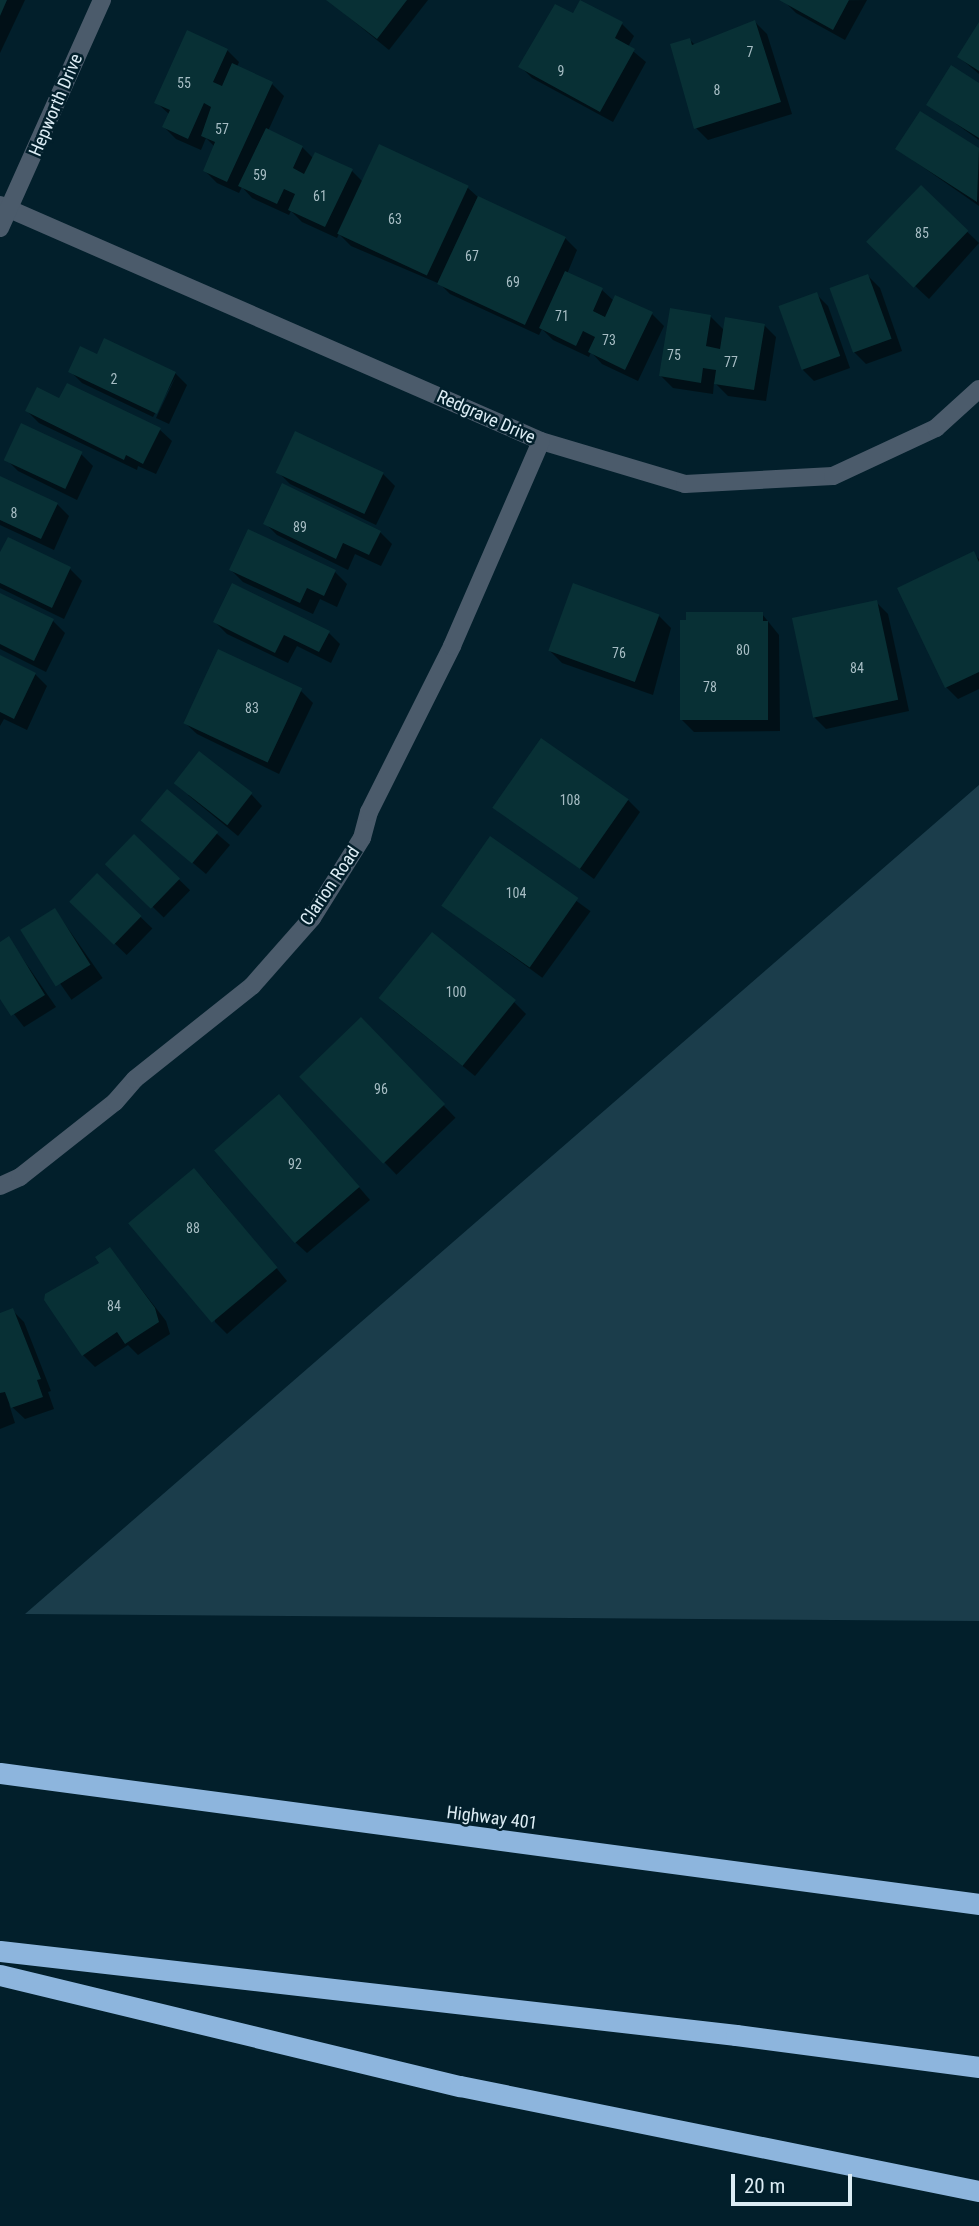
<!DOCTYPE html>
<style>
body{margin:0}
#map{position:relative;width:979px;height:2226px;overflow:hidden;background:#021f2b;font-family:"Roboto Condensed",sans-serif}
div>[style]{position:absolute}
[style*='--x']{left:calc(var(--x)*1px);top:calc(var(--y)*1px);width:calc(var(--w)*1px);rotate:calc(var(--a)*1deg)}
.green>*{inset:0;background:#1b3d4b}
.shadow>*{inset:0;background:#0007;transform-origin:0 0}
.building>*{inset:0;background:#083035;transform-origin:0 0}
.street>*{height:18px;margin:-9px;padding:0 9px;transform-origin:9px;border-radius:9px;background:#4b5b6b}
.highway>*{height:21px;margin:-10.5px;padding:0 10.5px;transform-origin:10.5px;border-radius:10.5px;background:#8db5dd}
span{translate:-50% -50%;white-space:nowrap;text-align:center;line-height:1.15;-webkit-text-stroke:5px #021f2b;paint-order:stroke}
.number-label{font-size:14px;color:#a7bdc4}
.number-label span{-webkit-text-stroke-width:0}
.street-label{font-size:18px;color:#dcecf4}
.scale{position:absolute;left:731px;top:2174px;width:121px;height:32px;box-sizing:border-box;border:4px solid #dcecf4;border-top:0;padding-left:9px;font-size:21px;line-height:24px;white-space:nowrap;color:#dcecf4;-webkit-text-stroke:5px #021f2b;paint-order:stroke}
</style>
<div id="map">
<div class="green">
<div style="clip-path:polygon(979px 785px,979px 1621px,25px 1614px)"></div>
</div>
<div class="shadow">
<div style="clip-path:polygon(0 0,25px 0,0 53px)"></div>
<div style="clip-path:polygon(328px 0,428px 0,389px 50px)"></div>
<div style="clip-path:polygon(867px 0,845px 40px,796px 13px,784px 1px)"></div>
<div style="clip-path:polygon(574px 16px,622px 24px,634px 36px,628px 47px,646px 62px,613px 122px,532px 78px,520px 66px)"></div>
<div style="clip-path:polygon(755px 22px,767px 34px,792px 114px,708px 140px,696px 128px,690px 40px,695px 45px)"></div>
<div style="clip-path:polygon(979px 25px,979px 74px,959px 57px)"></div>
<div style="clip-path:polygon(227px 50px,239px 62px,237px 67px,272px 84px,284px 96px,268px 131px,302px 147px,314px 159px,352px 171px,363px 182px,468px 188px,480px 199px,565px 238px,577px 250px,567px 274px,602px 290px,614px 301px,652px 314px,664px 326px,638px 381px,602px 364px,591px 352px,589px 357px,553px 340px,542px 329px,539px 335px,450px 294px,440px 284px,351px 246px,339px 234px,337px 238px,302px 222px,291px 211px,289px 215px,252px 198px,242px 187px,239px 193px,217px 183px,205px 171px,215px 147px,206px 138px,201px 150px,176px 139px,164px 127px,170px 115px,156px 102px)"></div>
<div style="clip-path:polygon(979px 85px,979px 140px,928px 104px)"></div>
<div style="clip-path:polygon(920px 113px,979px 151px,979px 206px,897px 149px)"></div>
<div style="clip-path:polygon(921px 188px,979px 243px,929px 299px,882px 255px)"></div>
<div style="clip-path:polygon(868px 276px,880px 288px,902px 351px,866px 364px,854px 352px)"></div>
<div style="clip-path:polygon(816px 294px,828px 306px,850px 368px,814px 381px,802px 369px)"></div>
<div style="clip-path:polygon(710px 316px,725px 331px,764px 325px,776px 337px,766px 401px,728px 396px,714px 382px,713px 394px,673px 388px,661px 376px)"></div>
<div style="clip-path:polygon(97px 356px,175px 373px,187px 385px,169px 424px,156px 418px,176px 376px,153px 417px,82px 383px,70px 371px)"></div>
<div style="clip-path:polygon(60px 401px,159px 429px,172px 441px,156px 474px,138px 466px,137px 470px,39px 423px,27px 411px)"></div>
<div style="clip-path:polygon(81px 454px,93px 466px,77px 500px,18px 471px,6px 459px)"></div>
<div style="clip-path:polygon(278px 472px,383px 474px,395px 486px,376px 525px,290px 484px)"></div>
<div style="clip-path:polygon(0 477px,57px 504px,69px 516px,54px 550px,0 525px)"></div>
<div style="clip-path:polygon(265px 523px,380px 532px,392px 544px,381px 566px,355px 554px,348px 570px,277px 535px)"></div>
<div style="clip-path:polygon(249px 531px,335px 572px,347px 584px,337px 607px,320px 599px,313px 614px,243px 582px,231px 570px)"></div>
<div style="clip-path:polygon(8px 539px,70px 569px,82px 581px,64px 619px,0 588px,0 556px)"></div>
<div style="clip-path:polygon(973px 554px,979px 559px,979px 689px,958px 699px,946px 687px)"></div>
<div style="clip-path:polygon(0 595px,53px 621px,65px 633px,46px 672px,0 649px)"></div>
<div style="clip-path:polygon(876px 602px,888px 614px,909px 711px,826px 729px,814px 717px)"></div>
<div style="clip-path:polygon(762px 614px,779px 635px,780px 731px,694px 732px,682px 720px)"></div>
<div style="clip-path:polygon(659px 616px,671px 628px,653px 695px,562px 663px,550px 651px)"></div>
<div style="clip-path:polygon(215px 622px,328px 632px,340px 644px,331px 663px,297px 646px,288px 663px,227px 634px)"></div>
<div style="clip-path:polygon(219px 651px,301px 691px,313px 703px,279px 774px,197px 734px,184px 722px)"></div>
<div style="clip-path:polygon(0 657px,35px 674px,47px 686px,27px 730px,4px 719px,0 726px)"></div>
<div style="clip-path:polygon(168px 792px,230px 845px,206px 874px,156px 832px)"></div>
<div style="clip-path:polygon(251px 794px,262px 806px,238px 836px,188px 795px)"></div>
<div style="clip-path:polygon(628px 800px,640px 812px,594px 879px,495px 807px)"></div>
<div style="left:134px;top:836px;width:78px;height:38px;rotate:44deg"></div>
<div style="left:491px;top:839px;width:123px;height:82px;rotate:36deg"></div>
<div style="left:97px;top:875px;width:77px;height:37px;rotate:44deg"></div>
<div style="left:55px;top:910px;width:83px;height:38px;rotate:55deg"></div>
<div style="clip-path:polygon(9px 939px,56px 1007px,24px 1027px,0 996px,0 944px)"></div>
<div style="clip-path:polygon(514px 1002px,526px 1014px,475px 1076px,393px 1010px)"></div>
<div style="left:361px;top:1020px;width:136px;height:82px;rotate:46deg"></div>
<div style="clip-path:polygon(291px 1108px,370px 1200px,307px 1253px,295px 1242px)"></div>
<div style="clip-path:polygon(206px 1182px,287px 1281px,227px 1334px,215px 1322px)"></div>
<div style="clip-path:polygon(110px 1249px,166px 1321px,170px 1334px,138px 1355px,128px 1345px,95px 1367px,83px 1355px,101px 1264px)"></div>
<div style="clip-path:polygon(12px 1310px,24px 1322px,51px 1391px,48px 1392px,54px 1409px,25px 1419px,9px 1404px,15px 1423px,0 1429px,0 1315px)"></div>
</div>
<div class="building">
<div style="clip-path:polygon(0 0,7px 0,0 16px)"></div>
<div style="clip-path:polygon(326px 0,407px 0,377px 39px)"></div>
<div style="clip-path:polygon(580px 0,623px 22px,615px 38px,635px 49px,600px 112px,518px 67px,555px 4px,573px 13px)"></div>
<div style="clip-path:polygon(779px 0,849px 0,833px 30px)"></div>
<div style="clip-path:polygon(755px 20px,781px 102px,694px 129px,670px 44px,690px 38px,692px 45px)"></div>
<div style="clip-path:polygon(979px 22px,979px 71px,957px 57px)"></div>
<div style="clip-path:polygon(187px 30px,228px 49px,213px 82px,222px 86px,232px 63px,273px 82px,227px 182px,203px 171px,215px 142px,201px 136px,211px 107px,204px 103px,188px 139px,162px 127px,170px 110px,154px 103px)"></div>
<div style="clip-path:polygon(951px 65px,979px 83px,979px 138px,926px 105px)"></div>
<div style="clip-path:polygon(920px 111px,979px 148px,977px 202px,895px 149px)"></div>
<div style="clip-path:polygon(266px 128px,303px 146px,293px 168px,304px 174px,315px 152px,353px 169px,325px 227px,288px 210px,295px 194px,284px 189px,277px 204px,238px 186px)"></div>
<div style="left:379px;top:144px;width:99px;height:99px;rotate:25deg"></div>
<div style="left:921px;top:185px;width:66px;height:79px;rotate:44deg"></div>
<div style="left:478px;top:196px;width:97px;height:97px;rotate:25deg"></div>
<div style="clip-path:polygon(565px 271px,603px 288px,593px 311px,605px 317px,615px 295px,653px 312px,625px 370px,588px 352px,595px 337px,583px 331px,576px 346px,539px 328px)"></div>
<div style="left:868px;top:274px;width:69px;height:41px;rotate:70deg"></div>
<div style="left:817px;top:292px;width:68px;height:41px;rotate:70deg"></div>
<div style="clip-path:polygon(670px 308px,711px 315px,706px 346px,720px 349px,725px 317px,765px 324px,754px 390px,714px 384px,716px 370px,709px 369px,703px 368px,701px 383px,659px 376px)"></div>
<div style="clip-path:polygon(104px 338px,176px 372px,157px 414px,68px 372px,80px 346px,97px 354px)"></div>
<div style="clip-path:polygon(67px 383px,161px 428px,143px 464px,126px 455px,124px 460px,25px 411px,37px 387px,59px 398px)"></div>
<div style="left:21px;top:423px;width:68px;height:41px;rotate:25deg"></div>
<div style="left:295px;top:431px;width:98px;height:46px;rotate:25deg"></div>
<div style="clip-path:polygon(0 476px,58px 503px,41px 539px,0 520px)"></div>
<div style="clip-path:polygon(282px 483px,381px 531px,369px 555px,343px 543px,336px 559px,263px 524px)"></div>
<div style="clip-path:polygon(248px 529px,336px 570px,324px 596px,307px 588px,300px 603px,229px 570px)"></div>
<div style="clip-path:polygon(8px 537px,71px 567px,52px 608px,0 583px,0 552px)"></div>
<div style="clip-path:polygon(974px 551px,979px 562px,979px 672px,945px 688px,897px 588px)"></div>
<div style="clip-path:polygon(232px 583px,330px 631px,319px 652px,284px 635px,275px 653px,213px 622px)"></div>
<div style="left:573px;top:583px;width:92px;height:72px;rotate:20deg"></div>
<div style="clip-path:polygon(0 593px,54px 619px,34px 661px,0 644px)"></div>
<div style="left:877px;top:600px;width:102px;height:87px;rotate:78deg"></div>
<div style="clip-path:polygon(686px 612px,763px 612px,763px 621px,768px 621px,768px 720px,680px 720px,680px 620px,686px 620px)"></div>
<div style="left:218px;top:649px;width:93px;height:82px;rotate:25deg"></div>
<div style="clip-path:polygon(0 655px,36px 673px,14px 719px,0 712px)"></div>
<div style="left:541px;top:738px;width:107px;height:85px;rotate:35deg"></div>
<div style="left:199px;top:751px;width:68px;height:41px;rotate:38deg"></div>
<div style="left:167px;top:789px;width:67px;height:41px;rotate:40deg"></div>
<div style="left:134px;top:834px;width:64px;height:42px;rotate:44deg"></div>
<div style="left:490px;top:836px;width:108px;height:85px;rotate:35deg"></div>
<div style="left:97px;top:873px;width:62px;height:40px;rotate:44deg"></div>
<div style="left:55px;top:908px;width:67px;height:41px;rotate:58deg"></div>
<div style="left:432px;top:932px;width:108px;height:85px;rotate:39deg"></div>
<div style="clip-path:polygon(9px 936px,45px 995px,11px 1016px,0 999px,0 942px)"></div>
<div style="left:361px;top:1017px;width:121px;height:86px;rotate:46deg"></div>
<div style="left:279px;top:1094px;width:123px;height:86px;rotate:49deg"></div>
<div style="left:194px;top:1168px;width:130px;height:86px;rotate:50deg"></div>
<div style="clip-path:polygon(110px 1247px,155px 1308px,159px 1322px,125px 1344px,117px 1332px,82px 1356px,44px 1300px,45px 1294px,99px 1263px,95px 1257px)"></div>
<div style="clip-path:polygon(13px 1308px,41px 1379px,37px 1380px,43px 1397px,11px 1408px,5px 1392px,0 1393px,0 1313px)"></div>
</div>
<div class="street">
<div style="--x:0;--y:205;--w:590;--a:23.57"></div>
<div style="--x:541;--y:441;--w:150;--a:16.6"></div>
<div style="--x:685;--y:484;--w:148;--a:-3.1"></div>
<div style="--x:833;--y:476;--w:114;--a:-25"></div>
<div style="--x:936;--y:428;--w:58;--a:-42.2"></div>
<div style="--x:0;--y:228;--w:250;--a:-65.9"></div>
<div style="--x:0;--y:1186;--w:22;--a:-24"></div>
<div style="--x:20;--y:1177;--w:121;--a:-38.3"></div>
<div style="--x:115;--y:1102;--w:30;--a:-49"></div>
<div style="--x:135;--y:1079;--w:149;--a:-38.5"></div>
<div style="--x:252;--y:986;--w:91;--a:-48.6"></div>
<div style="--x:312;--y:918;--w:94;--a:-58"></div>
<div style="--x:362;--y:838;--w:27;--a:-75"></div>
<div style="--x:369;--y:812;--w:186;--a:-63.4"></div>
<div style="--x:452;--y:646;--w:223;--a:-66.5"></div>
</div>
<div class="highway">
<div style="--x:0;--y:1773;--w:988;--a:7.62"></div>
<div style="--x:0;--y:1951;--w:741;--a:6.51"></div>
<div style="--x:736;--y:2035;--w:245;--a:7.5"></div>
<div style="--x:0;--y:1975;--w:473;--a:13.6"></div>
<div style="--x:460;--y:2086;--w:530;--a:11.44"></div>
</div>
<div class="number-label">
<span style="left:750px;top:52px">7</span>
<span style="left:561px;top:71px">9</span>
<span style="left:184px;top:83px">55</span>
<span style="left:717px;top:90px">8</span>
<span style="left:222px;top:129px">57</span>
<span style="left:260px;top:175px">59</span>
<span style="left:320px;top:196px">61</span>
<span style="left:395px;top:219px">63</span>
<span style="left:922px;top:233px">85</span>
<span style="left:472px;top:256px">67</span>
<span style="left:513px;top:282px">69</span>
<span style="left:562px;top:316px">71</span>
<span style="left:609px;top:340px">73</span>
<span style="left:674px;top:355px">75</span>
<span style="left:731px;top:362px">77</span>
<span style="left:114px;top:379px">2</span>
<span style="left:14px;top:513px">8</span>
<span style="left:300px;top:527px">89</span>
<span style="left:743px;top:650px">80</span>
<span style="left:619px;top:653px">76</span>
<span style="left:857px;top:668px">84</span>
<span style="left:710px;top:687px">78</span>
<span style="left:252px;top:708px">83</span>
<span style="left:570px;top:800px">108</span>
<span style="left:516px;top:893px">104</span>
<span style="left:456px;top:992px">100</span>
<span style="left:381px;top:1089px">96</span>
<span style="left:295px;top:1164px">92</span>
<span style="left:193px;top:1228px">88</span>
<span style="left:114px;top:1306px">84</span>
</div>
<div class="street-label">
<span style="left:56px;top:105px;rotate:-67deg">Hepworth Drive</span>
<span style="left:486px;top:417px;rotate:24deg">Redgrave Drive</span>
<span style="left:330px;top:886px;rotate:-56deg">Clarion Road</span>
<span style="left:492px;top:1818px;rotate:7deg">Highway 401</span>
</div>
<div class="scale">20 m</div>
</div>
